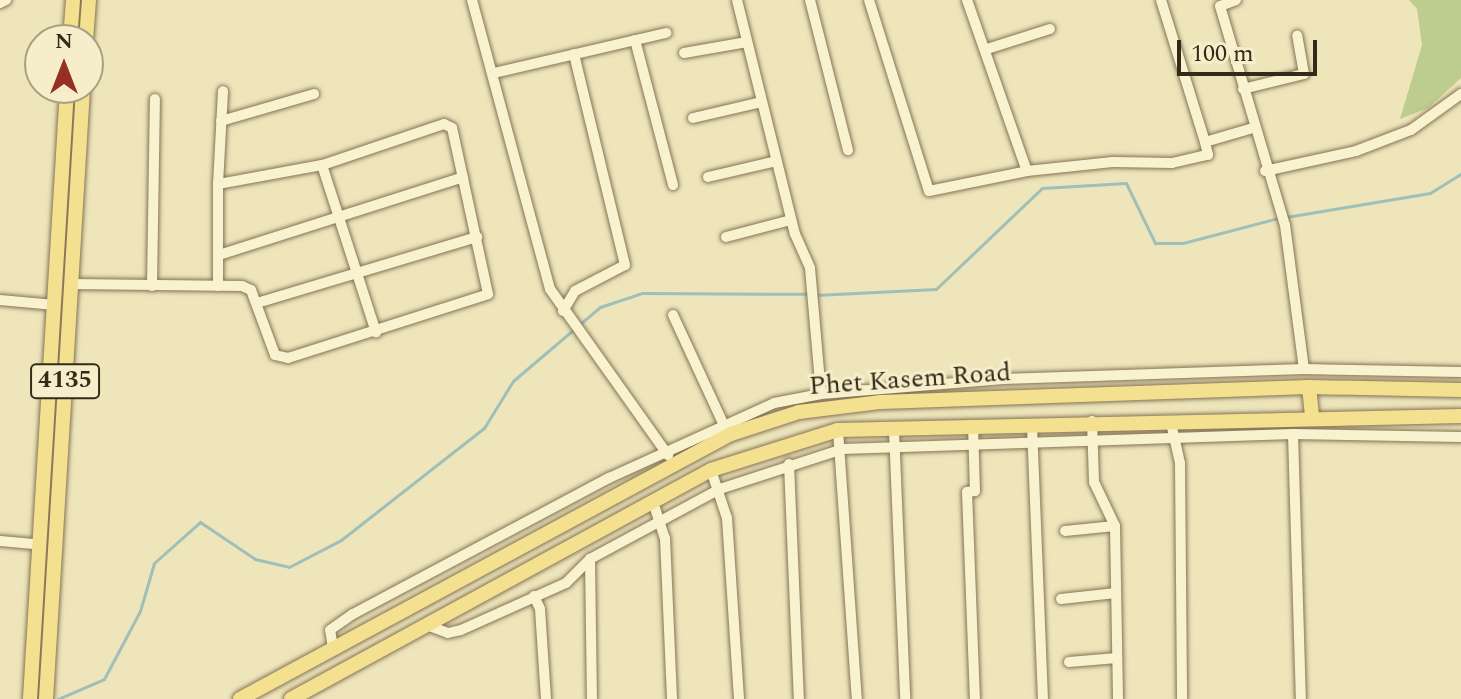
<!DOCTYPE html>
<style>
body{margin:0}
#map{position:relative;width:1461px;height:699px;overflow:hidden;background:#eee5bb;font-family:Spectral,serif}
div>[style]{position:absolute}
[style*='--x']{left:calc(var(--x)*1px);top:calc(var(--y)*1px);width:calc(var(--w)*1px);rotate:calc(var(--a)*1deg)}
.green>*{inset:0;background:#bdcc8f}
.stream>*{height:3px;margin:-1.5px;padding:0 1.5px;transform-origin:1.5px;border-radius:1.5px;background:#9fbfb9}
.roads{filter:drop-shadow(0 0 2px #857455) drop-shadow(0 0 2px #857455)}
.minor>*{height:10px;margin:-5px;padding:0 5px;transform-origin:5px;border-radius:5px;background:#f9f2ce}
.major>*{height:14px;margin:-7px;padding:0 7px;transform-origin:7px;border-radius:7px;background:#f4e190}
span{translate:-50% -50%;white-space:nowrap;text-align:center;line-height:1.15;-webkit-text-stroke:6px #f6eeca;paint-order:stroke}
.shield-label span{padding:2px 6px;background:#f6eeca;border:2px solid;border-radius:6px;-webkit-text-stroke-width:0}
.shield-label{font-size:24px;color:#342a1a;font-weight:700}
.street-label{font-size:26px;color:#342a1a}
.north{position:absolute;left:24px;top:24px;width:80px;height:80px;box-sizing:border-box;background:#f6eeca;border:2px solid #a8a084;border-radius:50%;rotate:0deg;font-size:22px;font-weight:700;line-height:32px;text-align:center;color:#342a1a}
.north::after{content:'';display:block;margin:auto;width:28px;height:36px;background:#953124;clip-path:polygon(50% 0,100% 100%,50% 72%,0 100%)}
.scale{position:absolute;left:1177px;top:40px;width:140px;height:36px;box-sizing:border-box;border:4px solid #342a1a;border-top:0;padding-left:10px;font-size:24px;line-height:28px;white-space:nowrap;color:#342a1a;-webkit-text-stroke:6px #f6eeca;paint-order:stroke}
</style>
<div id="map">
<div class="green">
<div style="clip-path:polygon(1409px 0,1461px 0,1461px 78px,1428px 108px,1400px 119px,1422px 45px,1417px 9px)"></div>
</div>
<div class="stream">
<div style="--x:1286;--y:217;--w:146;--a:-9.5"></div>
<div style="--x:1430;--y:193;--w:36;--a:-32"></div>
<div style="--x:816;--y:295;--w:120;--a:-2.9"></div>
<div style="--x:936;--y:289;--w:146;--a:-43.6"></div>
<div style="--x:1042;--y:188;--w:84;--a:-3.4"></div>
<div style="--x:1126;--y:183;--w:67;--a:64.2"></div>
<div style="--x:1155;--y:243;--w:28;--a:0"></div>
<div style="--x:1183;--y:243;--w:98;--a:-14.7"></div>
<div style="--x:58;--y:699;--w:50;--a:-23.5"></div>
<div style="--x:104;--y:679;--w:77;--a:-62.1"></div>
<div style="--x:140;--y:611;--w:50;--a:-73.7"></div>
<div style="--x:154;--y:563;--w:62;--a:-41.7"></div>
<div style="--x:200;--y:522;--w:66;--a:33.9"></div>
<div style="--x:255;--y:559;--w:35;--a:13"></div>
<div style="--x:289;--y:567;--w:59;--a:-27.4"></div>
<div style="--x:341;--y:540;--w:182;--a:-38.1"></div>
<div style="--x:484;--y:428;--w:55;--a:-58.3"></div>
<div style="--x:513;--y:381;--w:114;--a:-40.4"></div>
<div style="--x:600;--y:307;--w:44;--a:-18.4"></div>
<div style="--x:642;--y:293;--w:167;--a:0.3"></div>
</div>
<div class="roads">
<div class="minor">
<div style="--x:472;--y:0;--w:299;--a:74.9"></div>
<div style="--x:550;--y:289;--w:204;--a:54.6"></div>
<div style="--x:737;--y:0;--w:241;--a:76.1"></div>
<div style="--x:795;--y:234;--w:37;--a:66"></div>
<div style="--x:810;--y:268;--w:126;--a:85"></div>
<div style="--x:810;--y:0;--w:155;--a:75.8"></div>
<div style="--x:869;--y:0;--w:200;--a:72.6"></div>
<div style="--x:929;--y:191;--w:100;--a:-11.5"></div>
<div style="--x:1027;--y:171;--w:86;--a:-6"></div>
<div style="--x:1113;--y:162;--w:59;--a:1"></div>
<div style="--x:1172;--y:163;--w:37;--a:-13"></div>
<div style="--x:1208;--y:155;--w:13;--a:-103"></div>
<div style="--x:1205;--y:142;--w:50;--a:-16.3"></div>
<div style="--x:967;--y:0;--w:181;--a:70.7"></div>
<div style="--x:1161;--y:0;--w:149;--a:72.8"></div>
<div style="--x:1236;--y:0;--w:17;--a:159"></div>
<div style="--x:1220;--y:6;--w:228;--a:73.5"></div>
<div style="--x:1285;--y:225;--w:145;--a:82.5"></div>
<div style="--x:0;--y:3;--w:7;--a:-27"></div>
<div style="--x:635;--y:40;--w:150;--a:75.3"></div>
<div style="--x:987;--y:49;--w:66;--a:-17.6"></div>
<div style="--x:684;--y:53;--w:64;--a:-9.9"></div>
<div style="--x:494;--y:73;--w:177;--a:-13.1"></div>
<div style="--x:1243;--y:89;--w:63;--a:-13.8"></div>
<div style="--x:1304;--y:74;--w:39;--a:-100"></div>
<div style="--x:693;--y:118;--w:70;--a:-13.2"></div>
<div style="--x:221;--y:121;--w:97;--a:-16.2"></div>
<div style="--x:322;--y:165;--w:176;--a:72.1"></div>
<div style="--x:1265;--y:171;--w:93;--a:-12.4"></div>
<div style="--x:1356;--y:151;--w:59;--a:-20.9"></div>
<div style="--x:1411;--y:130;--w:62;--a:-35.8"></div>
<div style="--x:708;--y:177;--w:70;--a:-13.2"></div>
<div style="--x:218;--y:184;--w:93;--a:-86.9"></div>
<div style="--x:726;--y:237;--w:67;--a:-14.7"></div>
<div style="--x:219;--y:255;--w:256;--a:-17.7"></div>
<div style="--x:71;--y:284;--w:171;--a:0.7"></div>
<div style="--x:242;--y:286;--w:10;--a:24"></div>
<div style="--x:251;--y:290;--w:69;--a:69.7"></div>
<div style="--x:275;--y:355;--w:13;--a:13"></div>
<div style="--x:288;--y:358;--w:210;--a:-17.7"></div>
<div style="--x:488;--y:294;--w:170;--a:-102.2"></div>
<div style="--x:452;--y:128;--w:9;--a:-153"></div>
<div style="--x:444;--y:124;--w:129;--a:161.4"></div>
<div style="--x:322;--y:165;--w:106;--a:169.6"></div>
<div style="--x:218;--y:184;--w:102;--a:90"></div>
<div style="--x:152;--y:286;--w:187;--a:-89.1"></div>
<div style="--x:0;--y:300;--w:55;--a:5.2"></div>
<div style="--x:257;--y:303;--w:230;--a:-16.7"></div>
<div style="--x:563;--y:311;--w:23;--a:-59"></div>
<div style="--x:575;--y:291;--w:56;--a:-27.5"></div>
<div style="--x:625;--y:265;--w:217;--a:-103.6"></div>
<div style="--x:673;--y:315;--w:119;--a:65.2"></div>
<div style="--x:1092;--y:421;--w:61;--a:88.1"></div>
<div style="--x:1094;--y:482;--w:49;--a:64.5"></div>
<div style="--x:1115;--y:526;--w:173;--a:89"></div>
<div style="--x:1171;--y:423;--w:41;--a:77.3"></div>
<div style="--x:1180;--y:463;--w:236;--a:89.5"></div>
<div style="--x:973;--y:425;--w:66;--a:88.3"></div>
<div style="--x:975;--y:491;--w:8;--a:173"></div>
<div style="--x:967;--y:492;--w:207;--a:87.8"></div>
<div style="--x:1032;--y:426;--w:273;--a:87.7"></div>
<div style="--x:838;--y:430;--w:270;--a:86"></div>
<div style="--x:894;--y:431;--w:268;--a:87.6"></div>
<div style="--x:1293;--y:434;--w:265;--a:88.3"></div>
<div style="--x:789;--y:464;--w:235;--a:87.6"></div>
<div style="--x:711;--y:470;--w:51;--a:71.6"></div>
<div style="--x:727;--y:518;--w:181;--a:86.2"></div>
<div style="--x:654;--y:505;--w:35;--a:72"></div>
<div style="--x:665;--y:538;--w:161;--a:87.5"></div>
<div style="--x:1065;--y:531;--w:50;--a:-5.7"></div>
<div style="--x:0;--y:541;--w:37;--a:5"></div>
<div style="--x:590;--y:559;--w:140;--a:89.2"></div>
<div style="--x:534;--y:596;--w:14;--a:65"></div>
<div style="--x:540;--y:609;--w:90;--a:86.2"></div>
<div style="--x:1061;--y:599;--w:55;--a:-6.2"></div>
<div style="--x:427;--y:625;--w:22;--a:21"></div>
<div style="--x:448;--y:633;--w:13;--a:-13"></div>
<div style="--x:461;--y:630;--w:115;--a:-24.1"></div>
<div style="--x:566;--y:583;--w:34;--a:-45"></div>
<div style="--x:590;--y:559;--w:148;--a:-28.3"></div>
<div style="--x:720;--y:489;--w:129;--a:-18"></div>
<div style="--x:843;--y:449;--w:450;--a:-1.9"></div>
<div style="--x:1293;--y:434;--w:168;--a:1"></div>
<div style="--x:333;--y:648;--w:18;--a:-99"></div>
<div style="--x:330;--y:630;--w:28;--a:-35"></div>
<div style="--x:353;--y:614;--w:290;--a:-28"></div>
<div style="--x:609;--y:478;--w:181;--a:-24.4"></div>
<div style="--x:774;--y:403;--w:48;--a:-10.8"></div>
<div style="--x:821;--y:394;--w:183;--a:-4.7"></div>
<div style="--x:1003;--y:379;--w:301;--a:-1.9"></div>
<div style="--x:1304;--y:369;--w:157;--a:1.1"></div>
<div style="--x:1069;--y:662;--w:48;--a:-4.8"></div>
</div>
<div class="major">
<div style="--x:70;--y:40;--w:40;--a:-85.7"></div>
<div style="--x:86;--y:40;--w:40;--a:-85.7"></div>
<div style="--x:1309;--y:387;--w:30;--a:84"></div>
<div style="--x:30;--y:699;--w:612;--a:-86.53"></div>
<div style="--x:46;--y:699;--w:612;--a:-86.53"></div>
<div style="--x:240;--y:699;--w:558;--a:-28.36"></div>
<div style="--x:731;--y:434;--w:71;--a:-17.9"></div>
<div style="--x:799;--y:412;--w:83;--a:-7"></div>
<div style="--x:881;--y:402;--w:428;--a:-2"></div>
<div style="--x:1309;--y:387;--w:152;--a:1.1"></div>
<div style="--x:291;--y:699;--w:478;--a:-28.6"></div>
<div style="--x:711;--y:470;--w:133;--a:-17.5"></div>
<div style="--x:838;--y:430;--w:623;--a:-1.29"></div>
</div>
</div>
<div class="shield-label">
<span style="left:65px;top:381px">4135</span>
</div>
<div class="street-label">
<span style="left:910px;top:380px;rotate:-4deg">Phet Kasem Road</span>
</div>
<div class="north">N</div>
<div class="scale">100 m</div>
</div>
